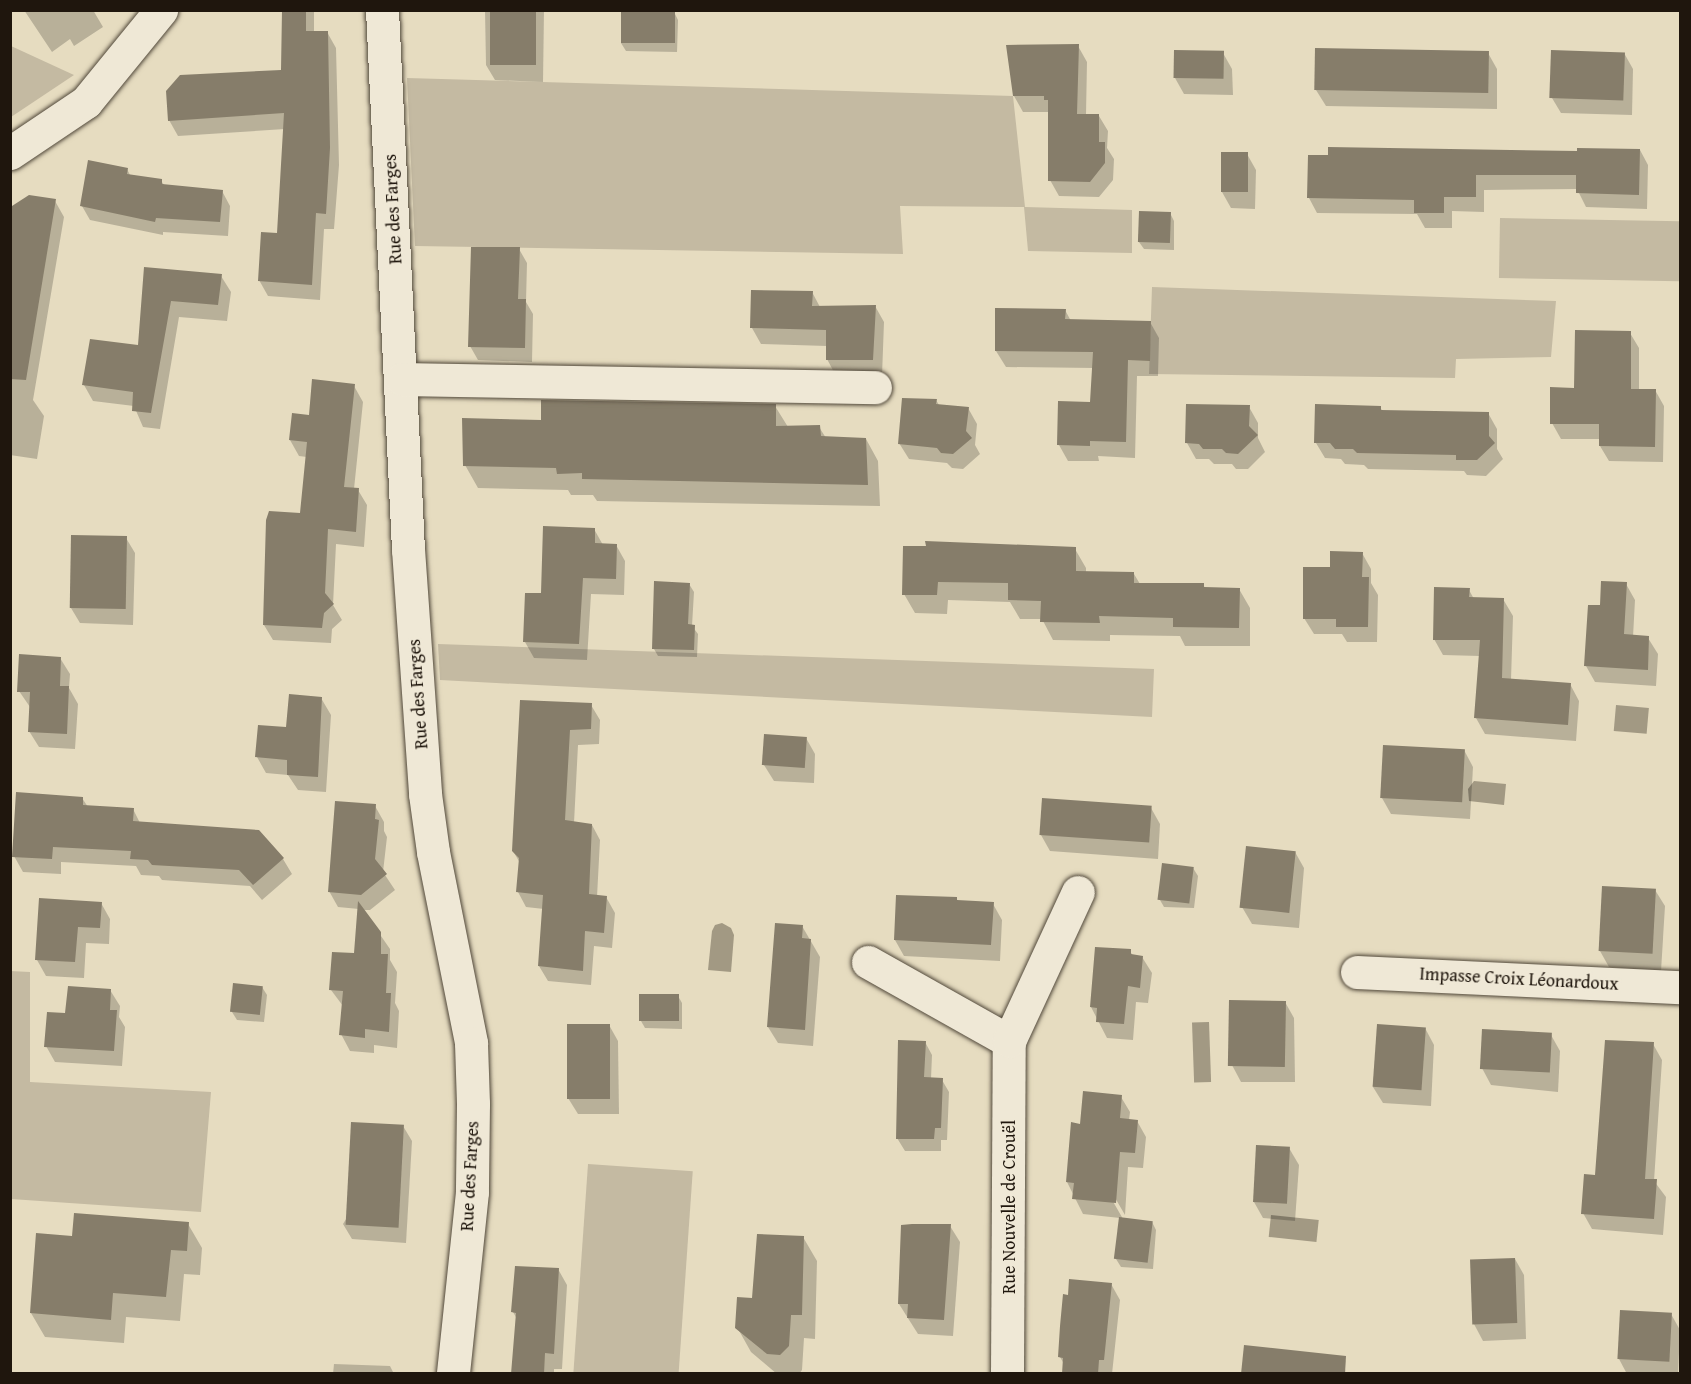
<!DOCTYPE html>
<meta charset="utf-8">
<style>
body{margin:0}
#map{position:relative;width:1691px;height:1384px;overflow:hidden;background:#e6dcc0;font-family:"Gentium Book Plus",serif}
div>[style]{position:absolute}
[style*='--x']{left:calc(var(--x)*1px);top:calc(var(--y)*1px);width:calc(var(--w)*1px);rotate:calc(var(--a)*1deg)}
.green>*{inset:0;background:#c4baa2;transform-origin:0 0}
.water>*{inset:0;background:#a29983;transform-origin:0 0}
.shadow>*{inset:0;background:#0003}
.building>*{inset:0;background:#867d6a;transform-origin:0 0}
.roads{filter:drop-shadow(0 0 2px #51483a) drop-shadow(0 0 2px #51483a)}
.minor>*{height:33px;margin:-16.5px;padding:0 16.5px;transform-origin:16.5px;border-radius:16.5px;background:#efe8d6}
span{translate:-50% -50%;white-space:nowrap;text-align:center;line-height:1.15;-webkit-text-stroke:4.5px #efe8d6;paint-order:stroke}
.street-label{font-size:18px;color:#1f160d}
.frame{position:absolute;inset:0;border:12px solid #1f160d;pointer-events:none}
</style>
<div id="map">
<div class="green">
<div style="clip-path:polygon(11px 46px,74px 75px,11px 117px)"></div>
<div style="clip-path:polygon(407px 78px,1013px 96px,1025px 207px,1132px 210px,1132px 253px,1028px 251px,1024px 207px,900px 206px,903px 254px,415px 246px)"></div>
<div style="left:1500px;top:218px;width:180px;height:60px;rotate:1deg"></div>
<div style="clip-path:polygon(1152px 287px,1556px 301px,1551px 357px,1456px 359px,1455px 378px,1149px 374px)"></div>
<div style="clip-path:polygon(438px 644px,1154px 669px,1152px 717px,440px 680px)"></div>
<div style="clip-path:polygon(10px 971px,30px 972px,30px 1082px,211px 1092px,201px 1212px,11px 1199px)"></div>
<div style="left:588px;top:1164px;width:105px;height:209px;rotate:4deg"></div>
</div>
<div class="water">
<div style="left:1616px;top:705px;width:33px;height:26px;rotate:5deg"></div>
<div style="clip-path:polygon(1474px 781px,1506px 784px,1504px 805px,1469px 801px,1468px 789px)"></div>
<div style="clip-path:polygon(722px 923px,731px 928px,734px 935px,731px 972px,708px 970px,712px 931px,715px 925px)"></div>
<div style="left:1209px;top:1022px;width:60px;height:17px;rotate:88deg"></div>
<div style="left:1271px;top:1215px;width:48px;height:22px;rotate:6deg"></div>
</div>
<div class="shadow">
<div style="clip-path:polygon(24px 10px,93px 10px,103px 27px,74px 46px,70px 39px,52px 52px)"></div>
<div style="clip-path:polygon(283px 10px,314px 10px,314px 32px,327px 32px,336px 48px,339px 165px,334px 229px,324px 229px,320px 300px,268px 296px,259px 280px,278px 235px,285px 129px,178px 136px,169px 120px,283px 72px)"></div>
<div style="clip-path:polygon(485px 10px,544px 10px,543px 82px,495px 80px,486px 65px)"></div>
<div style="clip-path:polygon(674px 12px,678px 20px,677px 52px,626px 51px,621px 43px)"></div>
<div style="clip-path:polygon(1078px 46px,1087px 62px,1086px 115px,1099px 116px,1108px 131px,1107px 148px,1114px 159px,1113px 180px,1099px 197px,1059px 196px,1050px 180px,1049px 112px,1023px 112px,1014px 96px)"></div>
<div style="clip-path:polygon(1176px 52px,1223px 53px,1232px 69px,1233px 95px,1184px 94px,1175px 78px)"></div>
<div style="clip-path:polygon(1488px 53px,1497px 69px,1497px 109px,1326px 106px,1316px 90px)"></div>
<div style="clip-path:polygon(1624px 53px,1633px 69px,1632px 115px,1561px 113px,1552px 98px)"></div>
<div style="clip-path:polygon(1640px 150px,1648px 165px,1647px 209px,1586px 207px,1577px 189px,1484px 190px,1484px 212px,1452px 211px,1452px 228px,1425px 228px,1417px 214px,1317px 213px,1309px 198px,1578px 152px)"></div>
<div style="clip-path:polygon(1247px 154px,1256px 170px,1255px 209px,1231px 208px,1222px 192px)"></div>
<div style="clip-path:polygon(127px 169px,130px 175px,161px 181px,165px 186px,222px 191px,230px 206px,228px 236px,163px 232px,163px 235px,90px 220px,82px 206px)"></div>
<div style="clip-path:polygon(55px 201px,64px 217px,33px 400px,44px 416px,37px 459px,10px 455px,10px 226px)"></div>
<div style="clip-path:polygon(1170px 213px,1174px 221px,1174px 250px,1144px 249px,1139px 242px)"></div>
<div style="clip-path:polygon(519px 249px,527px 263px,526px 302px,533px 314px,532px 362px,478px 360px,470px 346px)"></div>
<div style="clip-path:polygon(146px 269px,221px 276px,231px 292px,227px 321px,179px 317px,160px 429px,143px 427px,134px 406px,93px 401px,84px 385px,139px 347px)"></div>
<div style="clip-path:polygon(753px 291px,812px 292px,820px 307px,875px 306px,884px 322px,882px 376px,836px 376px,827px 359px,827px 346px,761px 344px,752px 328px)"></div>
<div style="clip-path:polygon(1065px 310px,1071px 321px,1150px 322px,1159px 338px,1158px 376px,1137px 376px,1135px 458px,1098px 456px,1099px 461px,1068px 461px,1059px 445px,1091px 404px,1094px 368px,1006px 367px,996px 351px)"></div>
<div style="clip-path:polygon(1630px 333px,1639px 348px,1639px 390px,1655px 390px,1664px 406px,1663px 462px,1609px 461px,1600px 446px,1600px 439px,1561px 439px,1552px 423px,1575px 390px)"></div>
<div style="clip-path:polygon(354px 386px,363px 402px,354px 489px,358px 490px,367px 505px,364px 547px,336px 544px,333px 605px,342px 620px,332px 629px,331px 643px,273px 640px,264px 625px,302px 515px,307px 457px,299px 456px,290px 440px,310px 416px)"></div>
<div style="clip-path:polygon(936px 400px,939px 405px,968px 408px,977px 424px,975px 445px,980px 454px,963px 469px,952px 468px,947px 463px,909px 459px,899px 443px)"></div>
<div style="clip-path:polygon(775px 406px,788px 427px,819px 427px,826px 438px,866px 439px,878px 461px,880px 506px,597px 501px,593px 495px,571px 495px,568px 490px,478px 488px,465px 465px,542px 422px)"></div>
<div style="clip-path:polygon(1249px 407px,1258px 423px,1258px 438px,1265px 452px,1248px 469px,1236px 469px,1232px 464px,1214px 464px,1209px 459px,1196px 459px,1187px 443px)"></div>
<div style="clip-path:polygon(1380px 407px,1383px 412px,1488px 413px,1497px 429px,1497px 449px,1503px 459px,1486px 476px,1467px 475px,1464px 471px,1368px 469px,1364px 465px,1345px 464px,1341px 459px,1325px 458px,1316px 443px)"></div>
<div style="clip-path:polygon(594px 529px,603px 545px,616px 545px,625px 561px,624px 595px,591px 594px,587px 660px,534px 658px,525px 642px,542px 595px)"></div>
<div style="clip-path:polygon(126px 538px,135px 553px,133px 625px,80px 623px,71px 608px)"></div>
<div style="clip-path:polygon(904px 547px,1075px 549px,1086px 568px,1086px 573px,1134px 574px,1140px 584px,1203px 585px,1206px 589px,1239px 589px,1250px 608px,1250px 646px,1185px 646px,1180px 636px,1110px 635px,1110px 641px,1053px 640px,1042px 619px,1020px 619px,1010px 602px,948px 600px,947px 614px,915px 613px,904px 594px)"></div>
<div style="clip-path:polygon(1362px 553px,1371px 569px,1371px 583px,1378px 595px,1377px 642px,1347px 642px,1342px 634px,1314px 634px,1304px 618px,1332px 569px)"></div>
<div style="clip-path:polygon(689px 584px,694px 592px,692px 626px,698px 634px,697px 657px,658px 656px,654px 649px)"></div>
<div style="clip-path:polygon(1626px 584px,1635px 600px,1633px 637px,1648px 638px,1658px 654px,1656px 686px,1595px 682px,1586px 666px,1601px 607px)"></div>
<div style="clip-path:polygon(1469px 590px,1474px 599px,1503px 599px,1513px 616px,1511px 680px,1570px 684px,1579px 701px,1576px 741px,1485px 734px,1476px 718px,1480px 656px,1443px 655px,1434px 639px)"></div>
<div style="clip-path:polygon(60px 658px,70px 674px,69px 688px,78px 704px,75px 749px,39px 747px,29px 731px,30px 707px,19px 691px)"></div>
<div style="clip-path:polygon(321px 698px,331px 715px,326px 792px,298px 790px,288px 775px,266px 773px,257px 757px)"></div>
<div style="clip-path:polygon(522px 701px,591px 705px,600px 720px,599px 744px,578px 745px,574px 823px,592px 825px,600px 840px,597px 897px,606px 897px,615px 913px,612px 948px,594px 946px,591px 985px,548px 981px,539px 966px,544px 909px,526px 907px,518px 892px,520px 863px,513px 851px)"></div>
<div style="clip-path:polygon(806px 738px,815px 754px,814px 783px,774px 781px,764px 765px)"></div>
<div style="clip-path:polygon(1464px 750px,1473px 767px,1470px 819px,1391px 814px,1382px 798px)"></div>
<div style="clip-path:polygon(82px 798px,88px 807px,133px 809px,140px 823px,283px 859px,292px 874px,262px 900px,250px 886px,162px 880px,159px 876px,141px 875px,136px 866px,61px 862px,61px 874px,23px 872px,14px 856px)"></div>
<div style="clip-path:polygon(375px 806px,384px 822px,384px 831px,387px 837px,383px 872px,395px 890px,370px 910px,363px 910px,390px 949px,390px 960px,397px 972px,395px 1003px,399px 1011px,397px 1048px,374px 1045px,374px 1053px,350px 1051px,341px 1034px,343px 1006px,331px 990px,355px 954px,359px 909px,338px 907px,329px 891px)"></div>
<div style="clip-path:polygon(1151px 808px,1160px 824px,1158px 859px,1050px 851px,1041px 835px)"></div>
<div style="clip-path:polygon(1295px 852px,1304px 868px,1299px 928px,1252px 924px,1242px 907px)"></div>
<div style="clip-path:polygon(1193px 868px,1198px 876px,1194px 908px,1164px 907px,1160px 900px)"></div>
<div style="clip-path:polygon(1655px 890px,1665px 906px,1661px 971px,1609px 967px,1600px 951px)"></div>
<div style="clip-path:polygon(956px 898px,958px 901px,993px 904px,1002px 920px,1000px 961px,904px 956px,895px 940px)"></div>
<div style="clip-path:polygon(101px 903px,110px 919px,109px 944px,86px 943px,84px 978px,46px 976px,37px 960px)"></div>
<div style="clip-path:polygon(802px 926px,820px 957px,813px 1046px,778px 1043px,768px 1027px)"></div>
<div style="clip-path:polygon(1130px 951px,1133px 956px,1142px 957px,1152px 973px,1148px 1003px,1136px 1002px,1133px 1040px,1107px 1038px,1091px 1007px)"></div>
<div style="clip-path:polygon(262px 987px,267px 995px,264px 1022px,237px 1020px,232px 1012px)"></div>
<div style="clip-path:polygon(110px 990px,120px 1006px,119px 1017px,125px 1027px,122px 1066px,55px 1062px,46px 1046px,67px 1014px)"></div>
<div style="clip-path:polygon(678px 996px,682px 1003px,682px 1029px,645px 1028px,641px 1021px)"></div>
<div style="clip-path:polygon(1285px 1002px,1294px 1018px,1295px 1082px,1241px 1082px,1232px 1065px)"></div>
<div style="clip-path:polygon(609px 1025px,618px 1041px,619px 1114px,578px 1114px,568px 1098px)"></div>
<div style="clip-path:polygon(1425px 1028px,1434px 1045px,1431px 1106px,1383px 1103px,1373px 1087px)"></div>
<div style="clip-path:polygon(1551px 1035px,1560px 1051px,1558px 1092px,1491px 1085px,1482px 1068px)"></div>
<div style="clip-path:polygon(925px 1042px,932px 1055px,931px 1079px,942px 1080px,949px 1092px,947px 1140px,941px 1140px,941px 1151px,905px 1151px,897px 1138px)"></div>
<div style="clip-path:polygon(1653px 1044px,1662px 1060px,1654px 1181px,1666px 1197px,1663px 1235px,1592px 1229px,1583px 1213px)"></div>
<div style="clip-path:polygon(1121px 1097px,1130px 1112px,1129px 1120px,1137px 1121px,1146px 1137px,1143px 1168px,1128px 1167px,1125px 1215px,1114px 1196px,1111px 1198px,1123px 1219px,1152px 1222px,1156px 1230px,1153px 1269px,1121px 1267px,1116px 1259px,1120px 1218px,1083px 1214px,1067px 1182px,1081px 1126px)"></div>
<div style="clip-path:polygon(403px 1126px,412px 1141px,406px 1243px,352px 1239px,343px 1224px)"></div>
<div style="clip-path:polygon(1289px 1148px,1299px 1165px,1295px 1221px,1263px 1218px,1254px 1202px)"></div>
<div style="clip-path:polygon(188px 1224px,202px 1248px,200px 1275px,184px 1274px,180px 1321px,126px 1317px,124px 1343px,45px 1337px,31px 1313px,74px 1238px)"></div>
<div style="clip-path:polygon(950px 1226px,960px 1242px,953px 1336px,918px 1334px,899px 1304px)"></div>
<div style="clip-path:polygon(803px 1237px,817px 1261px,815px 1339px,804px 1338px,802px 1370px,799px 1374px,777px 1374px,751px 1352px,737px 1327px,753px 1300px)"></div>
<div style="clip-path:polygon(1515px 1259px,1524px 1275px,1526px 1339px,1483px 1341px,1474px 1324px)"></div>
<div style="clip-path:polygon(558px 1269px,567px 1285px,562px 1369px,554px 1369px,554px 1374px,512px 1374px,517px 1319px,513px 1312px)"></div>
<div style="clip-path:polygon(1111px 1284px,1120px 1300px,1112px 1374px,1063px 1374px,1064px 1364px,1060px 1357px)"></div>
<div style="clip-path:polygon(1671px 1314px,1680px 1330px,1678px 1374px,1627px 1374px,1619px 1359px)"></div>
<div style="clip-path:polygon(334px 1364px,390px 1366px,394px 1374px,333px 1374px)"></div>
</div>
<div class="building">
<div style="clip-path:polygon(282px 10px,306px 10px,306px 31px,328px 31px,330px 148px,326px 214px,316px 213px,312px 285px,258px 281px,261px 232px,277px 233px,284px 113px,168px 121px,166px 91px,180px 75px,281px 70px)"></div>
<div style="left:490px;top:10px;width:46px;height:55px"></div>
<div style="left:621px;top:10px;width:54px;height:33px"></div>
<div style="clip-path:polygon(1079px 44px,1077px 114px,1099px 114px,1099px 142px,1105px 142px,1105px 163px,1090px 182px,1048px 181px,1048px 100px,1044px 100px,1044px 96px,1013px 96px,1006px 45px)"></div>
<div style="left:1315px;top:48px;width:174px;height:42px;rotate:1deg"></div>
<div style="left:1174px;top:50px;width:50px;height:28px;rotate:1deg"></div>
<div style="left:1551px;top:50px;width:74px;height:48px;rotate:2deg"></div>
<div style="clip-path:polygon(1328px 147px,1577px 151px,1577px 148px,1640px 149px,1639px 195px,1576px 193px,1576px 175px,1476px 175px,1476px 197px,1444px 197px,1444px 213px,1414px 213px,1414px 200px,1307px 198px,1308px 155px,1328px 155px)"></div>
<div style="left:1221px;top:152px;width:27px;height:40px"></div>
<div style="clip-path:polygon(88px 160px,128px 168px,127px 174px,162px 179px,162px 184px,223px 190px,220px 222px,156px 218px,155px 222px,80px 206px)"></div>
<div style="clip-path:polygon(29px 195px,56px 199px,26px 380px,10px 379px,10px 218px,12px 206px)"></div>
<div style="left:1139px;top:211px;width:32px;height:31px;rotate:2deg"></div>
<div style="clip-path:polygon(471px 247px,520px 247px,518px 299px,526px 299px,525px 348px,468px 347px)"></div>
<div style="clip-path:polygon(144px 267px,222px 274px,218px 305px,171px 301px,151px 413px,132px 411px,133px 392px,82px 385px,90px 339px,138px 345px)"></div>
<div style="clip-path:polygon(751px 290px,813px 291px,812px 306px,876px 305px,873px 360px,826px 360px,826px 330px,750px 328px)"></div>
<div style="clip-path:polygon(995px 308px,1066px 309px,1065px 319px,1151px 321px,1150px 361px,1128px 360px,1126px 442px,1090px 441px,1090px 446px,1057px 445px,1058px 401px,1090px 402px,1093px 352px,995px 351px)"></div>
<div style="clip-path:polygon(1575px 330px,1631px 331px,1631px 389px,1656px 389px,1655px 447px,1599px 446px,1599px 424px,1550px 424px,1550px 387px,1574px 388px)"></div>
<div style="clip-path:polygon(312px 379px,355px 384px,344px 487px,359px 488px,356px 532px,328px 529px,325px 593px,334px 604px,324px 613px,322px 628px,263px 625px,266px 520px,269px 511px,300px 513px,307px 442px,289px 440px,292px 413px,309px 415px)"></div>
<div style="clip-path:polygon(902px 398px,937px 399px,936px 404px,969px 407px,966px 431px,972px 438px,953px 454px,941px 453px,937px 448px,898px 444px)"></div>
<div style="clip-path:polygon(541px 400px,776px 404px,776px 426px,820px 425px,821px 436px,866px 438px,868px 485px,582px 479px,582px 473px,557px 474px,556px 468px,463px 466px,462px 418px,541px 420px)"></div>
<div style="clip-path:polygon(1186px 404px,1250px 405px,1249px 426px,1258px 435px,1238px 454px,1226px 453px,1222px 449px,1203px 449px,1199px 444px,1185px 443px)"></div>
<div style="clip-path:polygon(1315px 404px,1381px 406px,1381px 410px,1489px 412px,1489px 436px,1495px 443px,1477px 460px,1456px 460px,1456px 455px,1357px 453px,1353px 449px,1335px 449px,1330px 443px,1314px 443px)"></div>
<div style="clip-path:polygon(543px 526px,595px 528px,595px 543px,617px 544px,616px 579px,583px 578px,579px 644px,523px 642px,525px 593px,541px 593px)"></div>
<div style="left:71px;top:535px;width:56px;height:73px;rotate:1deg"></div>
<div style="clip-path:polygon(925px 541px,1076px 547px,1076px 571px,1134px 572px,1134px 583px,1204px 583px,1204px 587px,1240px 588px,1239px 628px,1173px 627px,1173px 618px,1099px 616px,1100px 623px,1040px 622px,1041px 601px,1008px 600px,1008px 583px,938px 582px,937px 595px,902px 595px,903px 546px,926px 546px)"></div>
<div style="clip-path:polygon(1330px 551px,1363px 552px,1362px 577px,1369px 577px,1368px 627px,1336px 627px,1336px 619px,1303px 619px,1303px 567px,1330px 567px)"></div>
<div style="clip-path:polygon(654px 581px,690px 583px,688px 624px,695px 625px,694px 650px,652px 649px)"></div>
<div style="clip-path:polygon(1601px 581px,1627px 582px,1624px 634px,1649px 636px,1648px 670px,1584px 666px,1588px 605px,1600px 605px)"></div>
<div style="clip-path:polygon(1434px 587px,1470px 588px,1469px 597px,1504px 598px,1502px 678px,1571px 683px,1568px 725px,1474px 718px,1480px 640px,1433px 640px)"></div>
<div style="clip-path:polygon(19px 654px,61px 657px,60px 686px,69px 686px,67px 734px,28px 732px,30px 692px,17px 692px)"></div>
<div style="clip-path:polygon(289px 694px,322px 697px,318px 777px,287px 775px,287px 760px,255px 757px,258px 725px,286px 727px)"></div>
<div style="clip-path:polygon(520px 700px,592px 703px,591px 729px,570px 730px,565px 820px,592px 824px,589px 894px,607px 896px,604px 933px,585px 931px,583px 971px,538px 966px,543px 895px,516px 892px,519px 858px,512px 851px)"></div>
<div style="left:764px;top:734px;width:43px;height:31px;rotate:4deg"></div>
<div style="left:1383px;top:745px;width:82px;height:53px;rotate:3deg"></div>
<div style="clip-path:polygon(16px 792px,83px 797px,83px 805px,134px 808px,133px 821px,259px 830px,284px 858px,253px 885px,239px 870px,152px 865px,148px 860px,130px 859px,131px 851px,53px 847px,52px 859px,12px 857px)"></div>
<div style="left:1042px;top:798px;width:110px;height:37px;rotate:4deg"></div>
<div style="clip-path:polygon(335px 801px,376px 804px,375px 819px,379px 820px,375px 859px,387px 874px,361px 895px,328px 892px)"></div>
<div style="left:1246px;top:846px;width:50px;height:62px;rotate:6deg"></div>
<div style="left:1162px;top:863px;width:32px;height:37px;rotate:7deg"></div>
<div style="left:1602px;top:886px;width:54px;height:65px;rotate:3deg"></div>
<div style="clip-path:polygon(896px 895px,957px 897px,957px 900px,994px 902px,991px 945px,894px 940px)"></div>
<div style="clip-path:polygon(39px 898px,102px 902px,100px 928px,78px 927px,75px 962px,35px 960px)"></div>
<div style="clip-path:polygon(358px 901px,381px 932px,381px 954px,388px 954px,386px 993px,391px 993px,389px 1032px,365px 1029px,365px 1038px,339px 1035px,343px 991px,329px 990px,332px 952px,354px 953px)"></div>
<div style="clip-path:polygon(775px 923px,803px 925px,802px 938px,811px 939px,805px 1030px,767px 1027px)"></div>
<div style="clip-path:polygon(1095px 947px,1131px 949px,1131px 954px,1143px 956px,1140px 988px,1128px 986px,1124px 1024px,1096px 1022px,1097px 1008px,1090px 1007px)"></div>
<div style="left:233px;top:983px;width:30px;height:29px;rotate:6deg"></div>
<div style="clip-path:polygon(68px 986px,111px 989px,110px 1010px,117px 1010px,114px 1051px,44px 1047px,47px 1012px,65px 1013px)"></div>
<div style="left:679px;top:994px;width:27px;height:40px;rotate:90deg"></div>
<div style="left:1229px;top:1000px;width:57px;height:66px;rotate:1deg"></div>
<div style="left:567px;top:1024px;width:43px;height:75px"></div>
<div style="left:1377px;top:1024px;width:49px;height:63px;rotate:4deg"></div>
<div style="left:1482px;top:1029px;width:70px;height:40px;rotate:3deg"></div>
<div style="clip-path:polygon(898px 1040px,926px 1041px,924px 1077px,943px 1078px,941px 1128px,935px 1128px,934px 1139px,896px 1139px)"></div>
<div style="clip-path:polygon(1605px 1040px,1654px 1042px,1645px 1179px,1657px 1179px,1654px 1219px,1581px 1214px,1584px 1174px,1595px 1175px)"></div>
<div style="clip-path:polygon(1083px 1091px,1122px 1095px,1120px 1118px,1138px 1120px,1135px 1153px,1120px 1152px,1116px 1203px,1072px 1199px,1074px 1183px,1066px 1182px,1071px 1122px,1080px 1124px)"></div>
<div style="left:351px;top:1122px;width:53px;height:103px;rotate:3deg"></div>
<div style="left:1256px;top:1145px;width:34px;height:57px;rotate:3deg"></div>
<div style="clip-path:polygon(74px 1213px,189px 1222px,187px 1251px,171px 1250px,166px 1297px,113px 1293px,111px 1320px,30px 1313px,36px 1233px,72px 1236px)"></div>
<div style="left:1119px;top:1217px;width:34px;height:42px;rotate:7deg"></div>
<div style="clip-path:polygon(912px 1224px,951px 1224px,944px 1320px,907px 1318px,908px 1304px,898px 1304px,901px 1225px)"></div>
<div style="clip-path:polygon(757px 1234px,804px 1236px,802px 1315px,791px 1315px,789px 1346px,780px 1355px,767px 1354px,735px 1328px,737px 1297px,752px 1298px)"></div>
<div style="left:1515px;top:1258px;width:65px;height:45px;rotate:88deg"></div>
<div style="clip-path:polygon(515px 1266px,559px 1268px,554px 1354px,545px 1353px,544px 1374px,511px 1374px,516px 1313px,511px 1312px)"></div>
<div style="clip-path:polygon(1069px 1279px,1112px 1283px,1104px 1360px,1099px 1360px,1098px 1374px,1062px 1374px,1063px 1358px,1058px 1357px,1060px 1326px,1063px 1294px,1068px 1295px)"></div>
<div style="left:1620px;top:1310px;width:52px;height:49px;rotate:3deg"></div>
<div style="clip-path:polygon(1244px 1345px,1346px 1356px,1345px 1374px,1241px 1374px)"></div>
</div>
<div class="roads">
<div class="minor">
<div style="--x:382;--y:10;--w:540;--a:87.24"></div>
<div style="--x:408;--y:549;--w:246;--a:86"></div>
<div style="--x:425;--y:794;--w:59;--a:82.1"></div>
<div style="--x:433;--y:852;--w:195;--a:78.7"></div>
<div style="--x:471;--y:1043;--w:61;--a:88.1"></div>
<div style="--x:473;--y:1104;--w:88;--a:90.7"></div>
<div style="--x:472;--y:1192;--w:183;--a:96"></div>
<div style="--x:10;--y:153;--w:92;--a:-33.9"></div>
<div style="--x:86;--y:102;--w:119;--a:-50.8"></div>
<div style="--x:402;--y:379;--w:473;--a:1"></div>
<div style="--x:868;--y:962;--w:162;--a:29.3"></div>
<div style="--x:1357;--y:972;--w:323;--a:2.7"></div>
<div style="--x:1007;--y:1374;--w:333;--a:-89.7"></div>
<div style="--x:1009;--y:1041;--w:164;--a:-65.2"></div>
</div>
</div>
<div class="street-label">
<span style="left:393px;top:209px;rotate:-93deg">Rue des Farges</span>
<span style="left:418px;top:694px;rotate:-94deg">Rue des Farges</span>
<span style="left:1519px;top:979px;rotate:3deg">Impasse Croix Léonardoux</span>
<span style="left:470px;top:1176px;rotate:-87deg">Rue des Farges</span>
<span style="left:1009px;top:1207px;rotate:-90deg">Rue Nouvelle de Crouël</span>
</div>
<div class="frame"></div>
</div>
